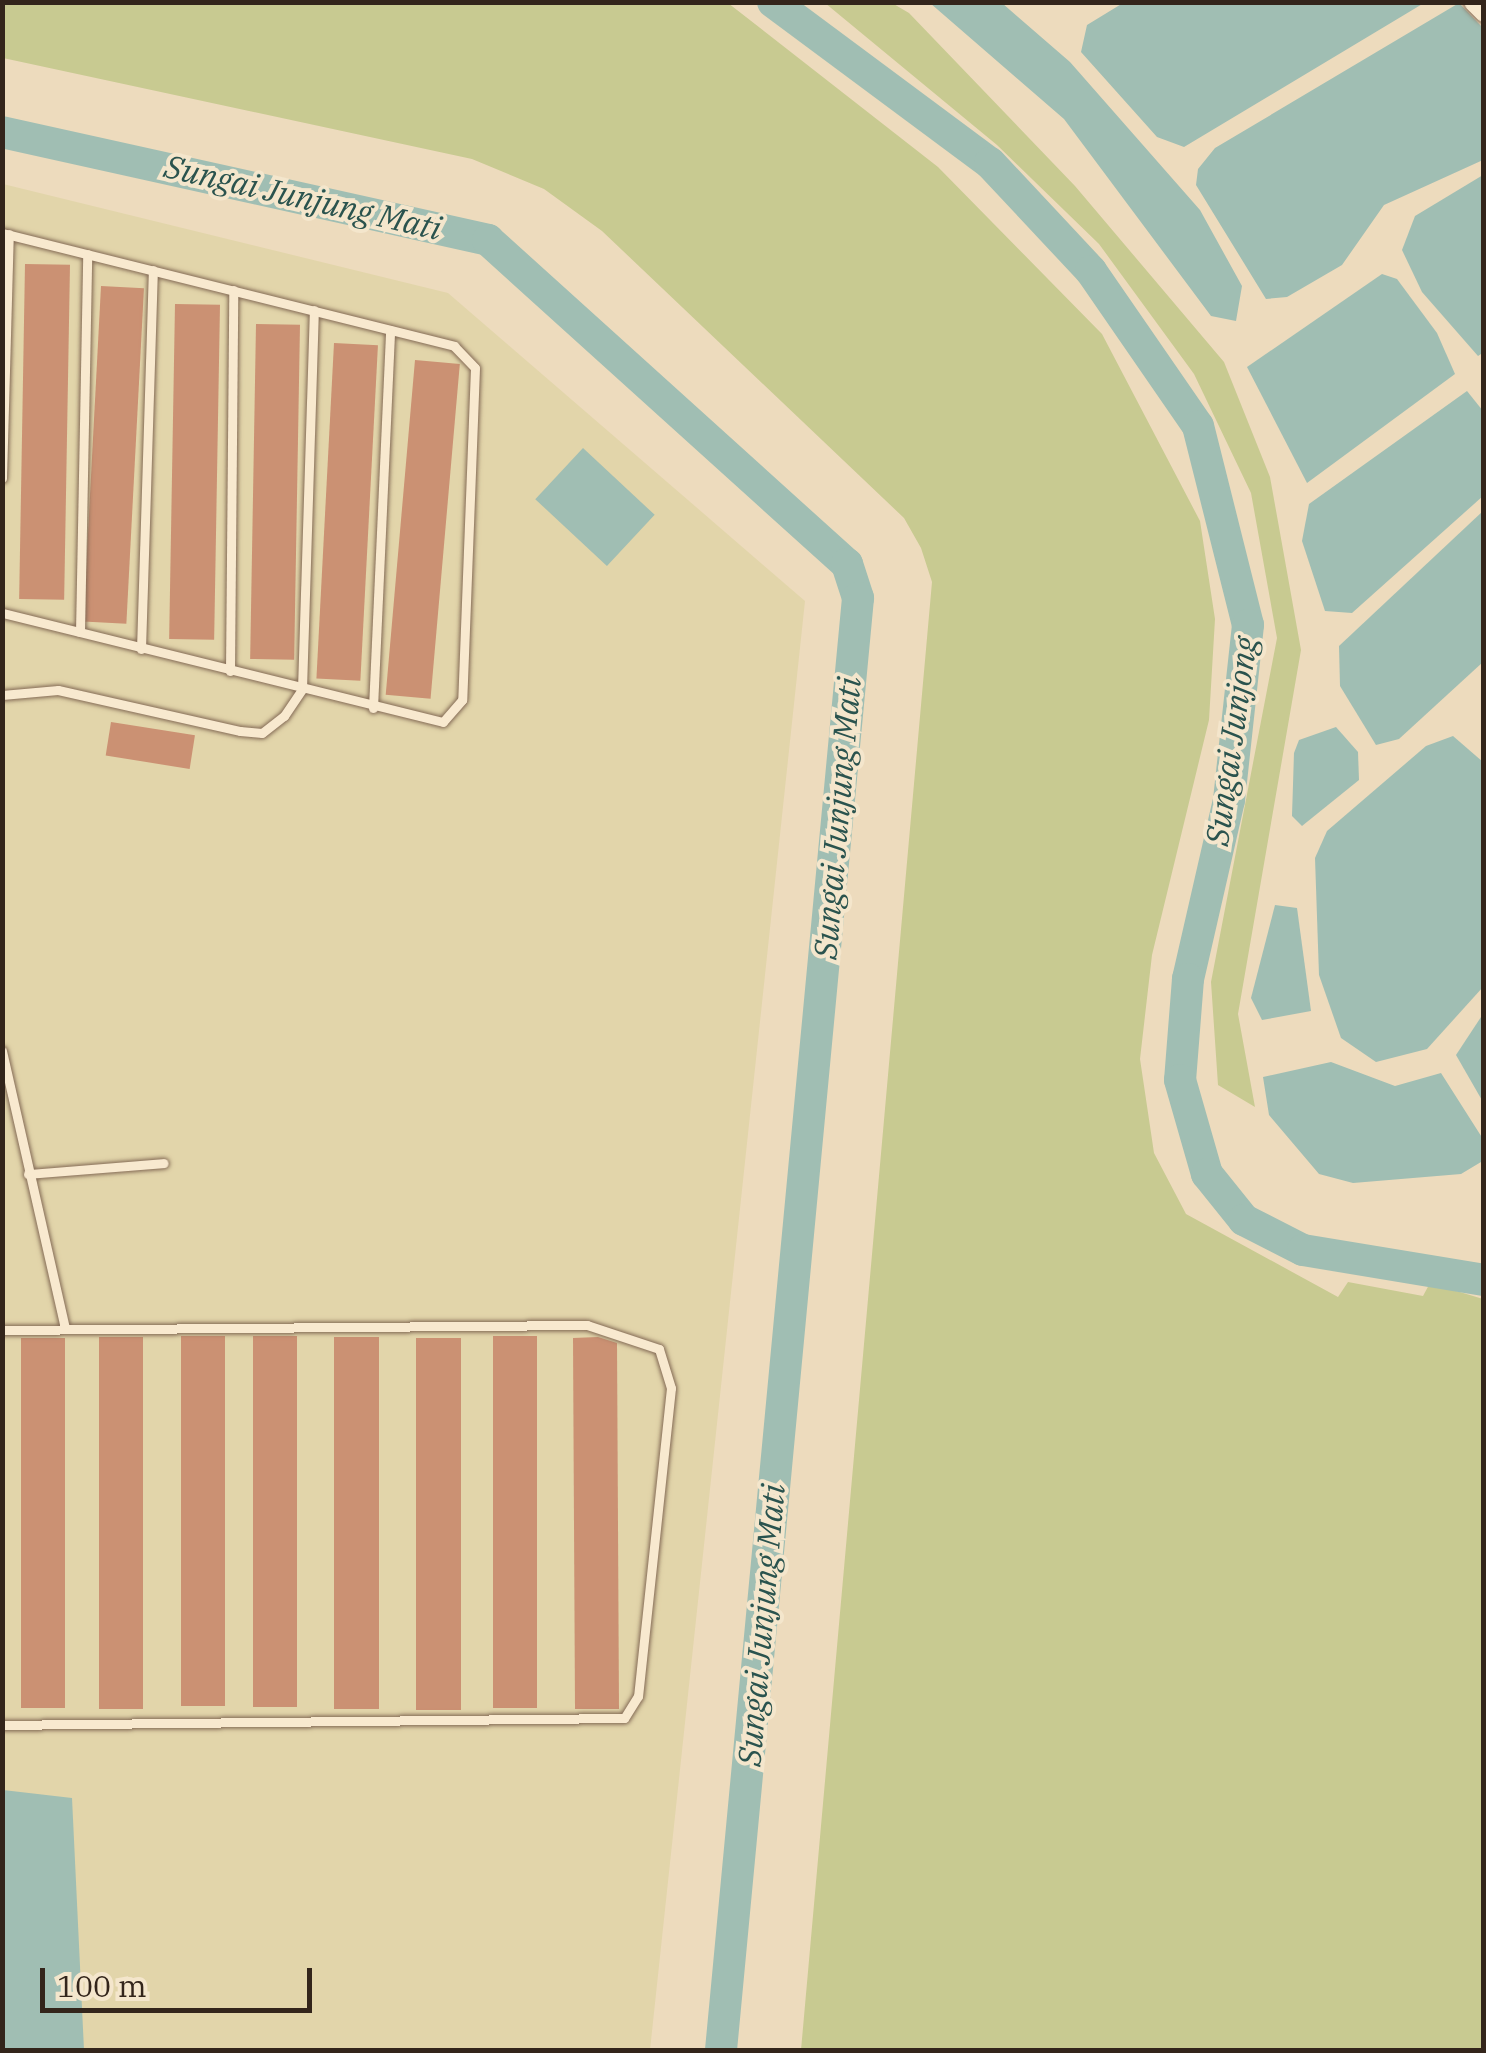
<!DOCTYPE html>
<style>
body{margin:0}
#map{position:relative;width:1486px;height:2053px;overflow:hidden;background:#eddbbd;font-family:"IBM Plex Serif",serif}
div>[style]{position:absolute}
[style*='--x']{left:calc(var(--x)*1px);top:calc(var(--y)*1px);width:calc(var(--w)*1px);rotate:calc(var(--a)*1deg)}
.farmland>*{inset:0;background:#e2d5aa}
.green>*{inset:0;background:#c8ca91}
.water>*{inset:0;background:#a0beb3;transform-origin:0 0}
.river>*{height:32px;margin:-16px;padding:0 16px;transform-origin:16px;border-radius:16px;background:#a0beb3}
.building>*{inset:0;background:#cb9173;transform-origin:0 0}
.roads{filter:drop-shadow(0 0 2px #846b56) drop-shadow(0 0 2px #846b56)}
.service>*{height:9px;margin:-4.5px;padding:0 4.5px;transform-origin:4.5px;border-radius:4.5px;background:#f8e9cf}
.minor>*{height:18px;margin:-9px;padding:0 9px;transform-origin:9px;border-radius:9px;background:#f8e9cf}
span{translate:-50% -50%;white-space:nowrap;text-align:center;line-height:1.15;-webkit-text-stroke:8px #f4e6cc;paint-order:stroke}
.water-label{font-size:32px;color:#2a534e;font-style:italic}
.frame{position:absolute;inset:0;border:5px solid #33251b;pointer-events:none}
.scale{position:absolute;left:40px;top:1968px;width:272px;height:45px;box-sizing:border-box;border:5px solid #33251b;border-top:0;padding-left:12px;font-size:30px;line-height:35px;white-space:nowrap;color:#33251b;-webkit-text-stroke:8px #f4e6cc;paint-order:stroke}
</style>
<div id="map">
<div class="farmland">
<div style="clip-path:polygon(3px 184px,448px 293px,805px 601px,650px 2050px,3px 2050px)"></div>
</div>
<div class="green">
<div style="clip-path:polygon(2px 3px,728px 3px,938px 167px,1102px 334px,1200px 521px,1215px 619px,1209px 720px,1152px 955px,1140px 1059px,1154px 1153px,1186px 1214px,1338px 1297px,1348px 1282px,1423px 1296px,1430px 1283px,1483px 1299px,1483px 2050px,801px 2050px,932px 582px,921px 548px,904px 518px,602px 231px,544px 189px,472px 159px,3px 58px)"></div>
<div style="clip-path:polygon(825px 3px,892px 3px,909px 13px,1075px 186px,1224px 362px,1270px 477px,1301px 650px,1238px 1014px,1255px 1107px,1218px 1085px,1211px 982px,1277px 638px,1251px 493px,1194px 374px,1099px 244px,997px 145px)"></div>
</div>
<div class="water">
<div style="clip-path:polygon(930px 3px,1002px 3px,1070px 62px,1200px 210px,1242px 286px,1236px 321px,1211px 316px,1064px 119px)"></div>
<div style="clip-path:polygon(1123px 3px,1123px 2px,1424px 3px,1184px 147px,1157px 137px,1081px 52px,1087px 25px)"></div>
<div style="clip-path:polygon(1459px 3px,1483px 28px,1483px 160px,1384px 205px,1342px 265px,1287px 297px,1266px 299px,1196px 185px,1198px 169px,1215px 148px)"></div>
<div style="clip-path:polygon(1483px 175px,1484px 352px,1478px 356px,1422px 292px,1402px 250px,1415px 216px)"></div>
<div style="clip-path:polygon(1382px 274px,1397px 279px,1437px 333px,1455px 374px,1307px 483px,1247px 367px)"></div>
<div style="clip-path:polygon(1467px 391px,1483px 411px,1483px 496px,1352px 613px,1325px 611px,1302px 541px,1309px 504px)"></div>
<div style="left:583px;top:448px;width:98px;height:70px;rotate:43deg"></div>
<div style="clip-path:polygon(1483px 511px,1483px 662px,1399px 739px,1376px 745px,1340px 686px,1339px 646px)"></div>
<div style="clip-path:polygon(1336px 727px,1358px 752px,1359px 780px,1302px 826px,1292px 816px,1294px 753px,1299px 740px)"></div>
<div style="clip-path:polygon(1453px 736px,1483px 762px,1483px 987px,1427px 1049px,1376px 1062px,1341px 1038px,1319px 975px,1315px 858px,1327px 831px,1426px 746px)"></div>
<div style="clip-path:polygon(1275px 905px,1297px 908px,1311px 1011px,1262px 1020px,1251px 998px)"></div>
<div style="clip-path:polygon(1483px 1014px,1483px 1102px,1456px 1055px)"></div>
<div style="clip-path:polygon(1331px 1062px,1395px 1086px,1441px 1073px,1483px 1139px,1481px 1162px,1461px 1174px,1353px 1183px,1319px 1174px,1269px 1115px,1263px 1077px)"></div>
<div style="clip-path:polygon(3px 1790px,72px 1798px,84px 2050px,3px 2050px)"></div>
</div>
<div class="river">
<div style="--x:773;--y:2;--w:270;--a:36.6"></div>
<div style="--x:990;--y:163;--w:148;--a:46.9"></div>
<div style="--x:1091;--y:271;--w:188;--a:55.4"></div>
<div style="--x:1198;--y:426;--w:205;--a:75.9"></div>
<div style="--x:1248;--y:625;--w:176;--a:96.2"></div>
<div style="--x:1229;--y:800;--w:184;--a:102.9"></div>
<div style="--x:1188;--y:979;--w:101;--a:94.5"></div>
<div style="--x:1180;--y:1080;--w:98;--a:74"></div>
<div style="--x:1207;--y:1174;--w:59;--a:51.2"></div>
<div style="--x:1244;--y:1220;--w:66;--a:27"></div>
<div style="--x:1303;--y:1250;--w:183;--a:9.4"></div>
<div style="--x:2;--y:132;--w:498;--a:12.5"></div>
<div style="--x:488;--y:240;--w:484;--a:42.1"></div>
<div style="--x:847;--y:564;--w:36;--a:72"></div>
<div style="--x:858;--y:598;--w:1458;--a:95.39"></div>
</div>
<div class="building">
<div style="left:25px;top:264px;width:45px;height:335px;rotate:1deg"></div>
<div style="left:101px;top:286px;width:43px;height:336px;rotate:3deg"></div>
<div style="left:175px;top:304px;width:45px;height:335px;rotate:1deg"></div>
<div style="left:256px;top:324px;width:44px;height:335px;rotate:1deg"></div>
<div style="left:334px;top:343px;width:44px;height:336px;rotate:3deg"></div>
<div style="left:415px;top:360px;width:45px;height:336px;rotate:5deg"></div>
<div style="left:111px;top:722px;width:85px;height:34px;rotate:9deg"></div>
<div style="left:225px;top:1336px;width:370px;height:44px;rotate:90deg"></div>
<div style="left:253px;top:1336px;width:44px;height:371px"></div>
<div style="left:493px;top:1336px;width:44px;height:372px"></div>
<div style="left:99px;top:1337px;width:44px;height:372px"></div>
<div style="left:379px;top:1337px;width:372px;height:45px;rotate:90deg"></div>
<div style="clip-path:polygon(598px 1337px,617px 1343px,619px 1709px,575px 1709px,573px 1338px)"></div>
<div style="left:21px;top:1338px;width:44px;height:370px"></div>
<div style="left:416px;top:1338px;width:45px;height:372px"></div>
</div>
<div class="roads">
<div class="service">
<div style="--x:2;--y:233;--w:466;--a:14"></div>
<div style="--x:454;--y:346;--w:30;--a:46"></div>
<div style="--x:475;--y:368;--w:332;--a:92.2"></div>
<div style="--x:462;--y:700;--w:29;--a:131"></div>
<div style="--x:443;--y:722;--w:454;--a:-166.1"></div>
<div style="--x:2;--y:478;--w:244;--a:-88.4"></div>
<div style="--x:80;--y:632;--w:378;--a:-88.9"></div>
<div style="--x:141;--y:649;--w:379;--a:-88.2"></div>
<div style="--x:230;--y:671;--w:381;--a:-89.5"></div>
<div style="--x:2;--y:695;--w:56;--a:-5.1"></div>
<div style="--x:58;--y:690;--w:187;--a:12.7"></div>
<div style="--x:240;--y:731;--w:22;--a:5"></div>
<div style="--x:262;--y:733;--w:28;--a:-38"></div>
<div style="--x:284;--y:716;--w:32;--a:-56"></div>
<div style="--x:302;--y:689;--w:379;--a:-88.2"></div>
<div style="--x:373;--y:708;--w:378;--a:-87.4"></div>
<div style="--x:2;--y:1051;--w:284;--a:77.2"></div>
<div style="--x:28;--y:1174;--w:136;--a:-4.6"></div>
<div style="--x:2;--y:1330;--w:585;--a:-0.49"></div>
<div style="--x:587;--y:1325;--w:76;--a:18.4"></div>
<div style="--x:659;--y:1349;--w:41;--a:72.9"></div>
<div style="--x:671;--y:1388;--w:310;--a:96.1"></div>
<div style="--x:638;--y:1696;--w:26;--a:122"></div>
<div style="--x:624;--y:1718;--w:622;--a:179.36"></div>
</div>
<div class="minor">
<div style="--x:1473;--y:2;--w:16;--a:45"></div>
</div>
</div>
<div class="water-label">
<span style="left:303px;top:197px;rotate:13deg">Sungai Junjung Mati</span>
<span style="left:1231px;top:741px;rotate:-82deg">Sungai Junjong</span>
<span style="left:837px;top:818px;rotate:-85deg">Sungai Junjung Mati</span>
<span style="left:761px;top:1625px;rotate:-85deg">Sungai Junjung Mati</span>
</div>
<div class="frame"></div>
<div class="scale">100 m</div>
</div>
